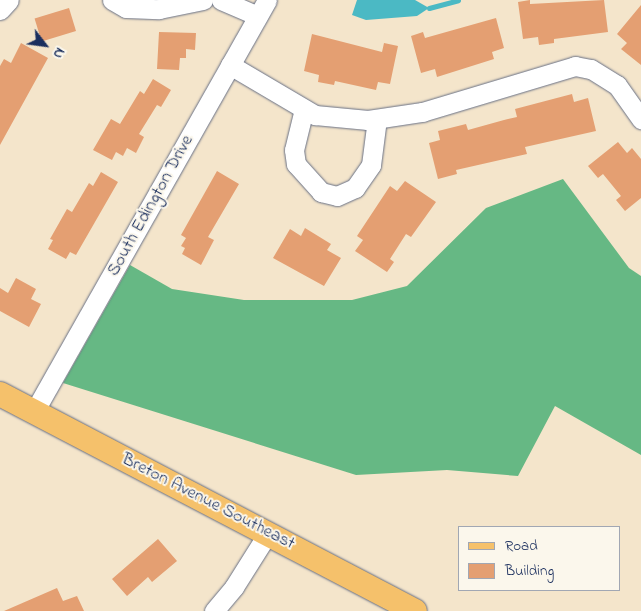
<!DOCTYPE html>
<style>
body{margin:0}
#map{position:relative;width:641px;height:611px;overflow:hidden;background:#f4e5cb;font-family:"Indie Flower",sans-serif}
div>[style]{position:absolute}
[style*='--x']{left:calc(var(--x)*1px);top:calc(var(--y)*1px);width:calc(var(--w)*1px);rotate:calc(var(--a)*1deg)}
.forest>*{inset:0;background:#66b884}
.water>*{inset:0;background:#4bb9c4}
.stream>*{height:5px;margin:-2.5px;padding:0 2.5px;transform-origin:2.5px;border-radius:2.5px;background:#4bb9c4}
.building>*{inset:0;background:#e49f72;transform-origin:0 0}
.roads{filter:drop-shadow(0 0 1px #676f84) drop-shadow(0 0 1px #676f84)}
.minor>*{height:19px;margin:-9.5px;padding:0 9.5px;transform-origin:9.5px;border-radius:9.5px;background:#fff}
.major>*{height:24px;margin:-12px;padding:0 12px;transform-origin:12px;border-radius:12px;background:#f5c16b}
span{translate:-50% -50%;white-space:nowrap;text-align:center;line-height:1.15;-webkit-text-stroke:4px #fbf7ec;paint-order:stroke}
.street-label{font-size:18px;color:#1b2f5e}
.legend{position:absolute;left:458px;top:526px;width:162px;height:65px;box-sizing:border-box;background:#fbf7ec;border:1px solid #a1a7b3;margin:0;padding:6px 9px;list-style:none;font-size:15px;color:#1b2f5e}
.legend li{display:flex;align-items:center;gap:10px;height:25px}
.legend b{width:25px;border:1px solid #a1a7b3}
.north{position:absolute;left:20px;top:20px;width:50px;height:50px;-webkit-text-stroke:4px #fbf7ec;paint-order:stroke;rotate:120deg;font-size:14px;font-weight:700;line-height:20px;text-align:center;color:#1b2f5e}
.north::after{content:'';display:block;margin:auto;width:18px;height:22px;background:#1b2f5e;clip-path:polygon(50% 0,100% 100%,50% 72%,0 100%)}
</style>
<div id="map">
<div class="forest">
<div style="clip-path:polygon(563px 179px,629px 268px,641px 276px,641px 455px,555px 406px,518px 476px,447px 470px,356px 475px,63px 383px,130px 265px,172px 289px,244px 300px,352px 300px,407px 286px,486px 208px)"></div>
</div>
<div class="water">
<div style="clip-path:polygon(357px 0,415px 0,429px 8px,417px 16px,366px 20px,352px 15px)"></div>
</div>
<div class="stream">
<div style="--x:429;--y:8;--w:30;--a:-15"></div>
</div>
<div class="building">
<div style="clip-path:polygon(530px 0,530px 4px,604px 0,608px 32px,554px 39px,554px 43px,539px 45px,538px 37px,523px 39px,518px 2px)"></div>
<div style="clip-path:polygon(641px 5px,641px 65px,621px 49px,627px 43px,617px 34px)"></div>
<div style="left:69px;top:8px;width:24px;height:36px;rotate:73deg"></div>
<div style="clip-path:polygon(496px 18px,504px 48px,492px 52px,494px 59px,437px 77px,435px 69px,421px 73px,411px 36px,423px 32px,425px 38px)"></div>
<div style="clip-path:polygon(159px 32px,196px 33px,195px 50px,186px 49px,186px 58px,180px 58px,179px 70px,157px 69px)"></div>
<div style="clip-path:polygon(312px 34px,382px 52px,384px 43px,398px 46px,390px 84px,378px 82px,376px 90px,335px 81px,334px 85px,318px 82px,319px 75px,304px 71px)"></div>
<div style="clip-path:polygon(21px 43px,48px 58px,0 145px,0 66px,4px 59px,11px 63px)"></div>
<div style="clip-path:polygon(153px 79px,171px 90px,161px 107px,157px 105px,139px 134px,144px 137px,136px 153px,127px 148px,123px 156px,116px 152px,112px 160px,93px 150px,111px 119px,120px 124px,140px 91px,144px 94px)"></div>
<div style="clip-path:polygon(572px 94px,574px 102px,588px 98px,596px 131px,525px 147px,527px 154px,456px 170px,457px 174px,438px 179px,429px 143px,440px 140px,438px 131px,466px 124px,468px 130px,504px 120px,517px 117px,515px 109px)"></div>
<div style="clip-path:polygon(618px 142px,627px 153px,632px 148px,641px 159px,641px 198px,625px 211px,616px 200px,621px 196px,603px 174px,598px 178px,588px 166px)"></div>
<div style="clip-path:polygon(217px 171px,239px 184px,208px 237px,214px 240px,201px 265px,182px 254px,185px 248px,181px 246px,186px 238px,181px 235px)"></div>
<div style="clip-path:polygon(101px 172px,118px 182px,76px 255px,70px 252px,66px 259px,48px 249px,53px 240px,50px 239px,67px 209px,72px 212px,89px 183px,93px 186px)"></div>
<div style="clip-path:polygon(405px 181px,436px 202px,411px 237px,406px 234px,390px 259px,394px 262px,387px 272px,355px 251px,363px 240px,357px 236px,390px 186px,397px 191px)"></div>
<div style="clip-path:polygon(305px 228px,331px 244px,327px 250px,341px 258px,324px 286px,273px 258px,290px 229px,301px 236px)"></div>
<div style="clip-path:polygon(16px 278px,36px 289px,31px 299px,41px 304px,29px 327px,0 311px,0 288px,8px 293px)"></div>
<div style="clip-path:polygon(158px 539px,177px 561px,152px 582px,148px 577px,127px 596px,112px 579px)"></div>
<div style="clip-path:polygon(57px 588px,63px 601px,77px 596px,84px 611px,4px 611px)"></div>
</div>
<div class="roads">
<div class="minor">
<div style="--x:112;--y:0;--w:16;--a:30"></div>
<div style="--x:126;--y:8;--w:33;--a:2"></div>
<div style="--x:159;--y:9;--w:45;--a:-11.6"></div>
<div style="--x:221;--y:0;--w:40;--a:23.4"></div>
<div style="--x:0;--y:10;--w:13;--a:-48"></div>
<div style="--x:230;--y:65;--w:99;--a:30.5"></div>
<div style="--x:315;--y:115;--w:53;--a:5.4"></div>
<div style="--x:368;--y:120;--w:55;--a:-8.4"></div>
<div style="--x:422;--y:112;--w:160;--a:-16.7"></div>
<div style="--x:575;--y:66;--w:16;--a:11"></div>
<div style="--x:591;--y:69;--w:31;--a:32"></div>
<div style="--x:617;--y:85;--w:42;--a:54.8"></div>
<div style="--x:304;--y:109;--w:42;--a:103.7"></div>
<div style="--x:294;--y:150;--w:14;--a:82"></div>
<div style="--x:296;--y:164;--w:38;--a:48"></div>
<div style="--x:321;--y:192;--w:16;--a:14"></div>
<div style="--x:337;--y:196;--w:20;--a:-24"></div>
<div style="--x:355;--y:188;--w:28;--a:-55"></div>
<div style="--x:371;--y:165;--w:46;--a:-82.6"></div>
<div style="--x:34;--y:412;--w:473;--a:-60.5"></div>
<div style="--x:214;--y:611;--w:31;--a:-50"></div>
<div style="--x:234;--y:587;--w:64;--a:-57.8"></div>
</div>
<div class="major">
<div style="--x:0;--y:394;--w:468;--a:27.6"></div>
</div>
</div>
<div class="street-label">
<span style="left:151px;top:206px;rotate:-61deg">South Edington Drive</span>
<span style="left:208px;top:502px;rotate:27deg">Breton Avenue Southeast</span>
</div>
<ul class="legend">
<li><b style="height:6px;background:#f5c16b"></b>Road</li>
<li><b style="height:14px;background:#e49f72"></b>Building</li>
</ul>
<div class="north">N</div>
</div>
